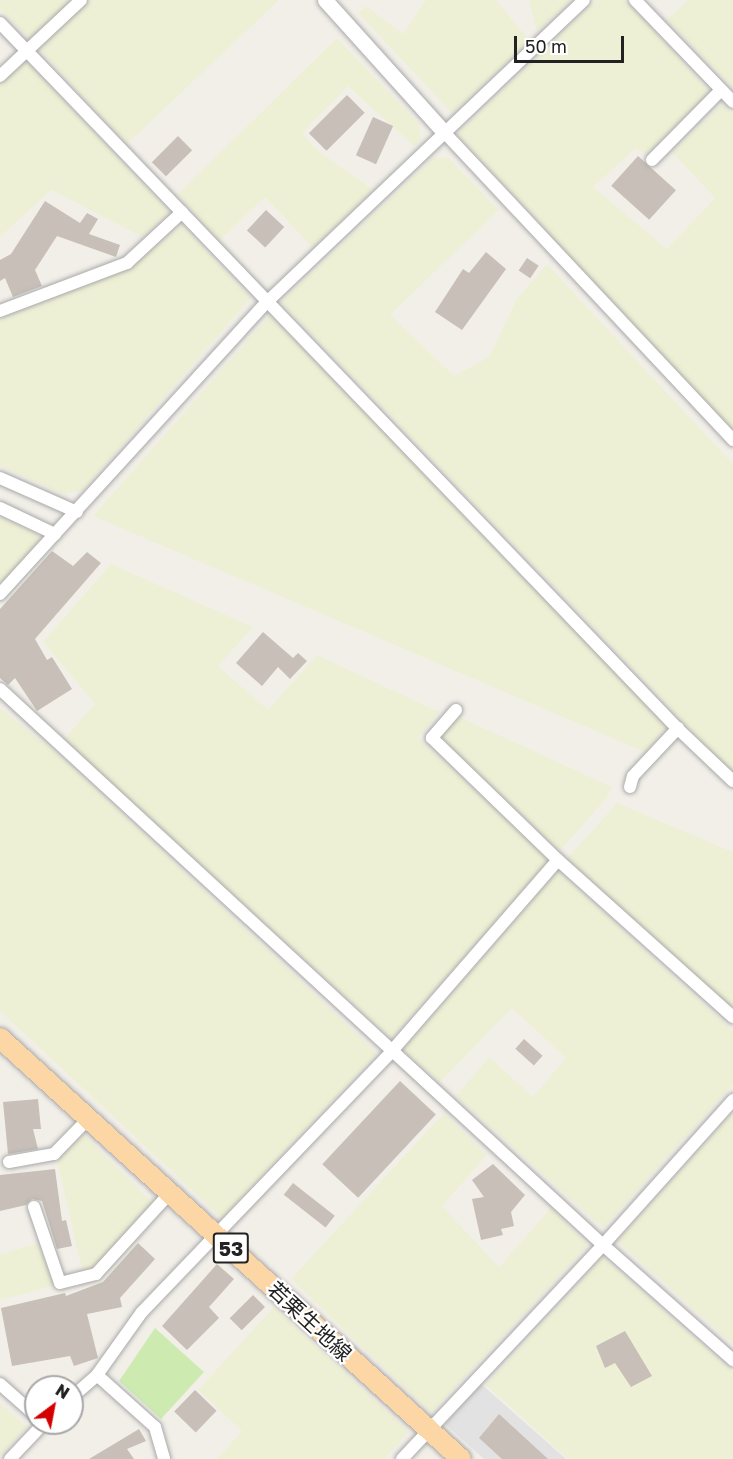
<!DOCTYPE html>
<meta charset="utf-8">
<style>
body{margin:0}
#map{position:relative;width:733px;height:1459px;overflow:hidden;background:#f2efe9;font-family:"Golos Text","Noto Sans JP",sans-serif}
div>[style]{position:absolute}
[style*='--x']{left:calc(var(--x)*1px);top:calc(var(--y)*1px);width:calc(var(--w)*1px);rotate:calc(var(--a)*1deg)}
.farmland>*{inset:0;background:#eef0d5}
.grass>*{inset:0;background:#cdebb0}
.parking>*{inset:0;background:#e2e2e2}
.building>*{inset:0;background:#c7bfb8;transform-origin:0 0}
.roads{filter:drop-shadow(0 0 2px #a9a9a9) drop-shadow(0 0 2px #a9a9a9)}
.minor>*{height:12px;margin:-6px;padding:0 6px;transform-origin:6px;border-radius:6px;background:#fff}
.tertiary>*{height:15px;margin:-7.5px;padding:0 7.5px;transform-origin:7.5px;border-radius:7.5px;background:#fff}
.primary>*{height:20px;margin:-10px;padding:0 10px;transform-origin:10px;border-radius:10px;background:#fcd6a4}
span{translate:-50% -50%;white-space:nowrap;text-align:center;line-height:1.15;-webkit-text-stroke:4.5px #fff;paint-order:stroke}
.shield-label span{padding:2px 4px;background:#fff;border:2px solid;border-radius:4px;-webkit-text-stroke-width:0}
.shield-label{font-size:20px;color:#222;font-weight:700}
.street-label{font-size:21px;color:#222}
.north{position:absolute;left:24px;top:1375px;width:60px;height:60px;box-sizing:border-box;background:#fff;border:2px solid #a7a7a7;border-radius:50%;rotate:32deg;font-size:16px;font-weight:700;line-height:24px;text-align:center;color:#222}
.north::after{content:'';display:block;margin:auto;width:21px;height:27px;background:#d40000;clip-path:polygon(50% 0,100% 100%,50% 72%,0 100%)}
.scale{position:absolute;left:514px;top:36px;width:110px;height:27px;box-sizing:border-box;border:3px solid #222;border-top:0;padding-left:8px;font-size:18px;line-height:21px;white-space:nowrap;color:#222;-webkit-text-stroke:4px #fff;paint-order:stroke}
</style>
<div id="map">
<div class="farmland">
<div style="clip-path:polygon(0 0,72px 0,30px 40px,0 9px)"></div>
<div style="clip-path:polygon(91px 0,279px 0,127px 144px,39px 49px)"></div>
<div style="clip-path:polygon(426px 0,496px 0,530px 41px,452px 113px,358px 13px,366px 6px,403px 34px)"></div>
<div style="clip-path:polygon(529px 0,571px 0,537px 32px)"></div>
<div style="clip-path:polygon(596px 0,625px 0,711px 93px,647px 154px,635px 149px,593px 187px,667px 249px,715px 198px,672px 152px,723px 104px,733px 115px,733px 435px,541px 236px,547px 230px,457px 134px)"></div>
<div style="clip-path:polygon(688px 0,733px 0,733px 88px,667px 20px)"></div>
<div style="clip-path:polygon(337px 38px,419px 124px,421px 140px,414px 146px,348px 86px,302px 133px,316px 149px,373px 190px,313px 248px,265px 197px,220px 240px,177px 195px)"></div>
<div style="clip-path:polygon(25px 60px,169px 212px,143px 237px,51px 190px,0 237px,0 84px)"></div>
<div style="clip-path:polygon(433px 158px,449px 158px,499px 210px,390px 315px,454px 376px,489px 357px,517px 299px,547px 264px,733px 464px,733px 773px,281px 302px)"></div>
<div style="clip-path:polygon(182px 225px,251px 298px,83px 490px,63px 494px,0 466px,0 319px,130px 268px)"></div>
<div style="clip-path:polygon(270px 315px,668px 728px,645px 752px,93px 516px)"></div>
<div style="clip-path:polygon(0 517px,37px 534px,41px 541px,0 584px)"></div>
<div style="clip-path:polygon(111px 564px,253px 627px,218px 666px,268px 710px,317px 655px,439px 712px,418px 738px,551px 861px,391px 1038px,63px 740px,95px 704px,43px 642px)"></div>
<div style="clip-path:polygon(0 708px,66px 761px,377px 1053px,222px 1218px,0 1011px)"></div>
<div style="clip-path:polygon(457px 716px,612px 787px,608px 796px,560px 851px,440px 737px)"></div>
<div style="clip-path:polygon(617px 803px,733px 852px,733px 1009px,566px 860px)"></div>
<div style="clip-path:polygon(558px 871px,733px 1031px,733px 1084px,603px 1228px,456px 1096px,489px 1057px,533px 1097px,566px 1058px,512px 1008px,440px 1082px,403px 1050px)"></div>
<div style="clip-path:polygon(444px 1113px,487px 1155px,442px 1206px,499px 1267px,551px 1208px,588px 1245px,431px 1413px,291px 1279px)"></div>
<div style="clip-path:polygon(733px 1113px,733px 1344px,617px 1241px)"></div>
<div style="clip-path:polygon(84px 1135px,153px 1203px,95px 1267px,82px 1269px,57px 1161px)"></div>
<div style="clip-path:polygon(40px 1243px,53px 1286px,0 1300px,0 1254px)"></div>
<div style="clip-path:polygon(603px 1257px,733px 1372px,733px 1459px,568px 1459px,486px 1385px)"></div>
<div style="clip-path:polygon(274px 1307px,409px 1432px,384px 1459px,217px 1459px,242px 1431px,198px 1390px)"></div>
<div style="clip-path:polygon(0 1403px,27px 1427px,0 1456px)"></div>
</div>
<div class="grass">
<div style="clip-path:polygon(155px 1328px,204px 1372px,161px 1419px,119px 1381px)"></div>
</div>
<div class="parking">
<div style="clip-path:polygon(481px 1384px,566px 1459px,484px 1459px,445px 1424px)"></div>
</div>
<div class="building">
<div style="left:347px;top:95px;width:25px;height:54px;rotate:45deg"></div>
<div style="left:373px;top:117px;width:22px;height:42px;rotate:24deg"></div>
<div style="left:178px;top:136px;width:20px;height:37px;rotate:45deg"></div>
<div style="left:638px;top:156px;width:51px;height:40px;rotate:42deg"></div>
<div style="clip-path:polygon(45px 201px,80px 223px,87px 213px,98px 219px,89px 234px,120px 245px,116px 257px,57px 236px,35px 270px,42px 286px,13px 297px,5px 278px,0 281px,0 260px,11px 254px)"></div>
<div style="left:266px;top:210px;width:25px;height:28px;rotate:43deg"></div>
<div style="clip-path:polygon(486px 252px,506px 269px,462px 330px,435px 312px,463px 269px,469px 273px)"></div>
<div style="left:527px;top:258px;width:14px;height:15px;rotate:34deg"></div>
<div style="clip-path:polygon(52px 551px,73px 566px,87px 552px,101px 563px,35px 639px,47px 660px,52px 657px,72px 689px,37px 711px,15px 678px,8px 685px,0 678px,0 609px)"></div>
<div style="clip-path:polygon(263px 632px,293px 658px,298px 653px,307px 661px,290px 679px,278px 667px,262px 686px,236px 663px)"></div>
<div style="left:524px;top:1039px;width:25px;height:13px;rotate:42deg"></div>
<div style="left:400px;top:1081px;width:49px;height:114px;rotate:43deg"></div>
<div style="clip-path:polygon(38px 1099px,41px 1129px,33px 1129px,38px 1149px,8px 1154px,3px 1102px)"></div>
<div style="clip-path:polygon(493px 1164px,525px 1195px,511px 1212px,514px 1226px,501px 1229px,503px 1235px,481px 1240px,472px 1199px,484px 1197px,472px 1180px)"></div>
<div style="clip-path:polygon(55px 1169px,62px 1221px,66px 1220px,72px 1246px,57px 1249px,42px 1201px,32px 1199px,26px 1205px,0 1211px,0 1175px)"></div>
<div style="left:293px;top:1183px;width:53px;height:15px;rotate:38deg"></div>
<div style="clip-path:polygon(138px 1243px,155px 1259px,120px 1298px,122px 1307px,87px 1314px,98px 1358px,74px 1366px,70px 1356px,12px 1366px,1px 1308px,65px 1293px,66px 1296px,103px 1282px)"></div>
<div style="clip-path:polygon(217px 1264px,234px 1279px,209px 1307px,219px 1318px,187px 1350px,162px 1326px)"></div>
<div style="left:253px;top:1295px;width:17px;height:33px;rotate:45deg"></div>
<div style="clip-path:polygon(625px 1331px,652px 1376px,631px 1387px,615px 1363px,605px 1368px,596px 1346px)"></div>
<div style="left:195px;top:1390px;width:30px;height:30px;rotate:44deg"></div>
<div style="clip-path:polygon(499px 1414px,548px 1459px,502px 1459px,479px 1438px)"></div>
<div style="clip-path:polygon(139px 1429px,146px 1441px,127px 1449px,134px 1459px,89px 1459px)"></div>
</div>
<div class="roads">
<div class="minor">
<div style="--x:635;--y:0;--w:141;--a:46.1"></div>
<div style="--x:0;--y:23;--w:975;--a:46.16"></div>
<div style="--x:675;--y:726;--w:80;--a:43.5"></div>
<div style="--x:0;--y:76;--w:111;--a:-43.2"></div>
<div style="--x:443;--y:131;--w:424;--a:46.8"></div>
<div style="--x:652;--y:160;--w:98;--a:-45.4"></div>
<div style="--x:0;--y:311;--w:136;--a:-20.7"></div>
<div style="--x:127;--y:263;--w:75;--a:-42.8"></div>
<div style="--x:0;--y:478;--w:84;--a:23.8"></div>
<div style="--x:0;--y:508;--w:61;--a:25.3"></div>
<div style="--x:0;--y:594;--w:397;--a:-47.6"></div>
<div style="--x:268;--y:301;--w:436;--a:-43.6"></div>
<div style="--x:0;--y:689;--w:820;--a:42.68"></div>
<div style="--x:603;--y:1245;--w:195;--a:-48.1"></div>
<div style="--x:456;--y:710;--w:37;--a:131"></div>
<div style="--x:432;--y:738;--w:175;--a:44.1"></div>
<div style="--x:558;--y:860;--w:235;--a:41.9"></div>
<div style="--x:630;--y:787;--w:11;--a:-75"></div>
<div style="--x:633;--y:776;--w:66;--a:-46.8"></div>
<div style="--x:9;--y:1162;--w:46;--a:-10.1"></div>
<div style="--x:54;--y:1154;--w:49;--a:-45.8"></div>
<div style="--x:34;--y:1207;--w:80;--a:71.1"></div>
<div style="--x:60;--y:1283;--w:37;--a:-14"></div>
<div style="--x:96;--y:1274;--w:110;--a:-47.6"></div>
<div style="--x:97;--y:1375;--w:78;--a:41.9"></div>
<div style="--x:155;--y:1427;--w:33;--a:74"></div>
<div style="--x:0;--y:1384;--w:48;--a:41.6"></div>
<div style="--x:72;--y:1397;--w:33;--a:-41"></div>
<div style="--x:97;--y:1375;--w:77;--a:-54.5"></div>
<div style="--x:142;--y:1312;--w:360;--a:-46.2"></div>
<div style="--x:391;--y:1052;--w:254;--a:-49"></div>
<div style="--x:10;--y:1459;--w:50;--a:-46.6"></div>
<div style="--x:402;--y:1459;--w:294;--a:-46.8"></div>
<div style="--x:603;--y:1245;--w:174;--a:41.5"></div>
</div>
<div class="tertiary">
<div style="--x:325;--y:0;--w:176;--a:48"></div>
</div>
<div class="primary">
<div style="--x:0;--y:1038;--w:624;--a:42.4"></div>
</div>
</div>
<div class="shield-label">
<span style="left:231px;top:1248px">53</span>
</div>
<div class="street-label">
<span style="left:310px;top:1321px;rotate:43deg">若栗生地線</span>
</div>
<div class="north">N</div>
<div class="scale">50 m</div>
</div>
